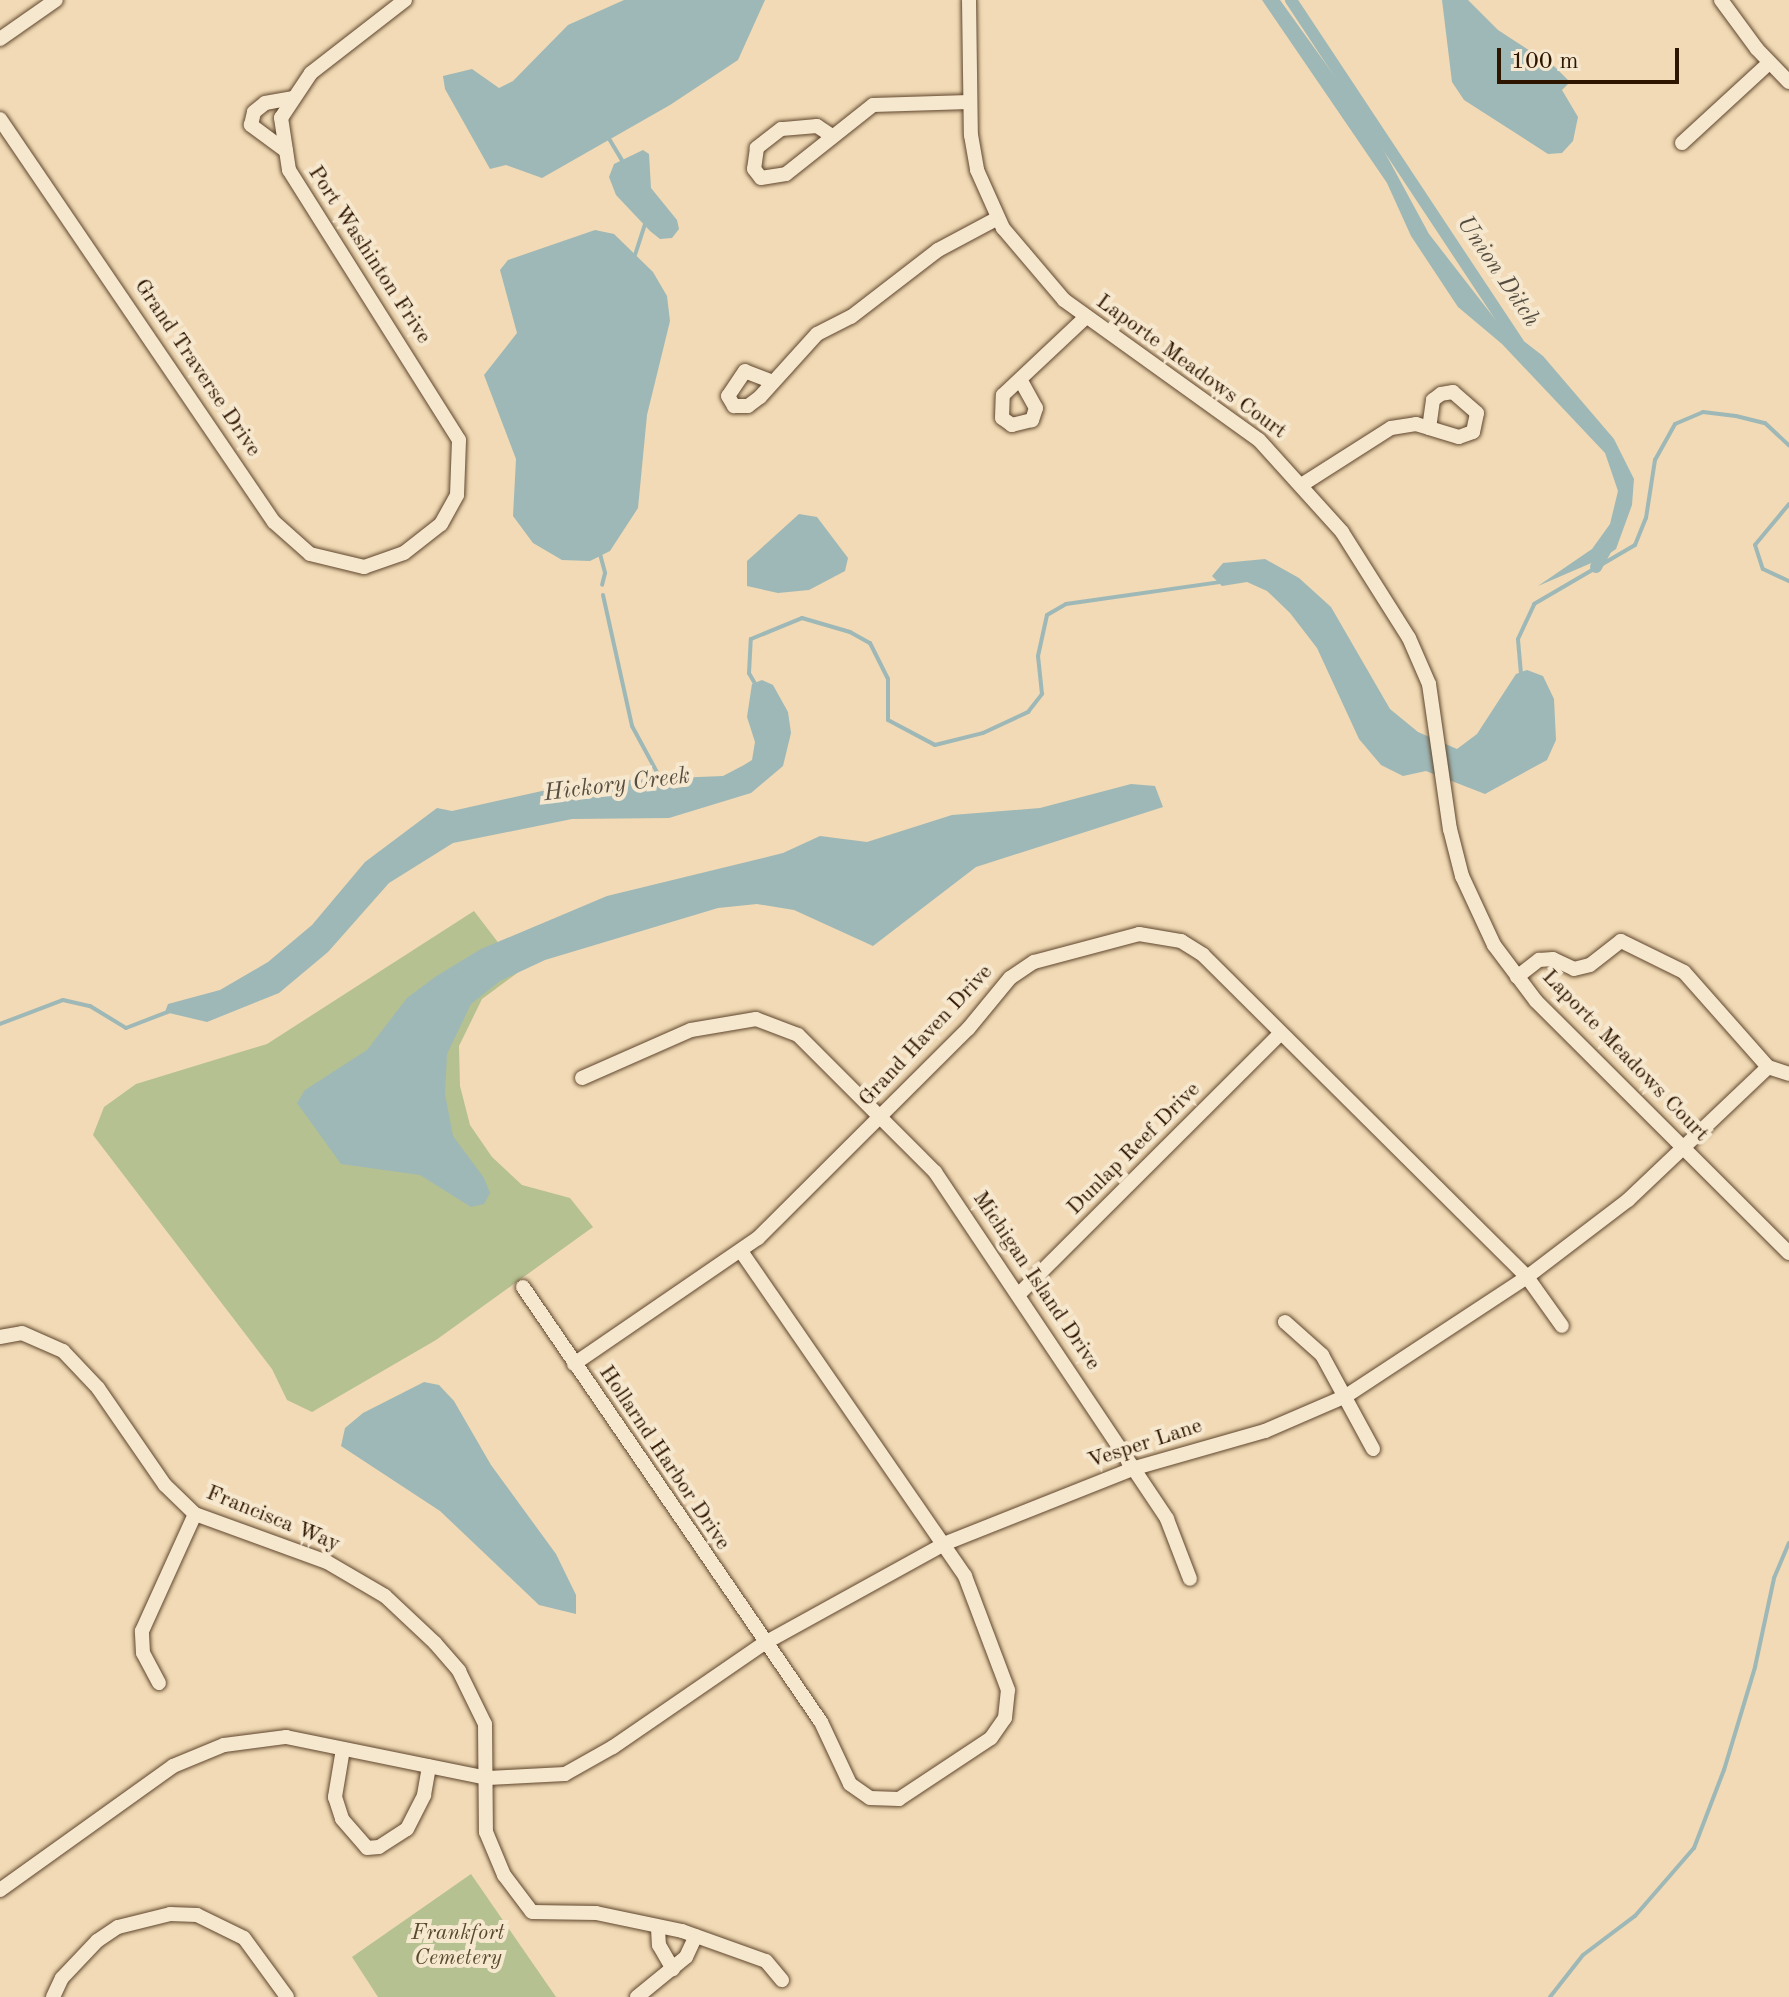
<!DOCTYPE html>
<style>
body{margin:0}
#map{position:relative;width:1789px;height:1997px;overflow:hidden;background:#f1dab5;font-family:"Old Standard TT",serif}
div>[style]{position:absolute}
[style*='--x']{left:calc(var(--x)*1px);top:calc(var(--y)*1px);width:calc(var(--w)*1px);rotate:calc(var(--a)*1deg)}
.green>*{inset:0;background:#b5c191}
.water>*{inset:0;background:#9eb8b7}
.stream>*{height:4px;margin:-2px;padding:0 2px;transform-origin:2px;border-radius:2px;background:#9eb8b7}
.canal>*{height:12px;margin:-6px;padding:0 6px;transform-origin:6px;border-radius:6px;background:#9eb8b7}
.roads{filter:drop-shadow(0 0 2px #5f462d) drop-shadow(0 0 2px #5f462d)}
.street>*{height:14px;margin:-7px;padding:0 7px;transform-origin:7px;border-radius:7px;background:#f6e7cf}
span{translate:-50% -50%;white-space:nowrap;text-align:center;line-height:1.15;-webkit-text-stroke:8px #f6e7cf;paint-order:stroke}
.street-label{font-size:22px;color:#2e1500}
.park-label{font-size:22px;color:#56492c;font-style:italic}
.water-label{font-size:24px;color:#554e40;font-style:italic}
.scale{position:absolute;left:1497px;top:48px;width:182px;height:36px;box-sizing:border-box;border:4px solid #2e1500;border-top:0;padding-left:10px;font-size:24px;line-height:28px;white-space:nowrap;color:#2e1500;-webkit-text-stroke:6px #f6e7cf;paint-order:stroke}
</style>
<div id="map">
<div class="green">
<div style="clip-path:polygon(474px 911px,520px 971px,482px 999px,459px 1046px,460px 1086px,470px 1125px,492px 1157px,522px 1185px,570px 1198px,593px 1227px,436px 1340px,312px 1412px,287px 1400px,272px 1369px,93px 1135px,104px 1107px,136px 1084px,267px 1044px)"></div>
<div style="clip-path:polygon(471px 1874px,556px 1997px,378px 1997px,352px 1957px)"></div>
</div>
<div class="water">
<div style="clip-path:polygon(624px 0,765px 0,738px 60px,670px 105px,542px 178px,506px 165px,490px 169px,445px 89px,443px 76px,472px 69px,499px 88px,513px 81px,568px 25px)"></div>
<div style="clip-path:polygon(1262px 0,1280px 0,1371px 127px,1429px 234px,1495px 319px,1543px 356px,1614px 439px,1634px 479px,1632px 505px,1616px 549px,1603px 558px,1538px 586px,1592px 549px,1610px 524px,1618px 491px,1605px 453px,1502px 344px,1458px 307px,1411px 236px,1387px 183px)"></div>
<div style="clip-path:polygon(1442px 0,1468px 0,1498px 30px,1555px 67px,1570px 82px,1562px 90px,1578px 117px,1573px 141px,1562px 153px,1548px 154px,1464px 100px,1452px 82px)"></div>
<div style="clip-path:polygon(643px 150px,649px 154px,651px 188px,677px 220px,679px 229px,672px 238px,660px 239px,650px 231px,616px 195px,609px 177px,614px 164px)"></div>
<div style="clip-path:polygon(595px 230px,614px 234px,653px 272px,667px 296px,670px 321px,647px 415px,638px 508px,610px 551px,590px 561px,562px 560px,533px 543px,513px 516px,516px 459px,484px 375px,517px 333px,500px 270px,508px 260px)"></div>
<div style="clip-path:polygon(799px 514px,817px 517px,848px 558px,845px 571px,809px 590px,778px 593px,747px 586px,747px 561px)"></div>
<div style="clip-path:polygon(1265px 559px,1299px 578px,1331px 607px,1390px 709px,1418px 732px,1457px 749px,1477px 734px,1516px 674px,1527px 670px,1543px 676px,1554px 699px,1556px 740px,1547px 760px,1485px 794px,1426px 771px,1403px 776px,1381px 765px,1359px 739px,1317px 648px,1290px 613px,1267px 591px,1247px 582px,1222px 586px,1212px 576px,1223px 563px)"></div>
<div style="clip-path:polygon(762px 680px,773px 685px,788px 712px,791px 733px,783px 766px,751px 793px,669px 818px,572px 819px,453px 843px,389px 883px,328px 952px,279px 993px,207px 1022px,165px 1012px,168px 1004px,220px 990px,268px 962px,312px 925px,365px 862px,437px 808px,452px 811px,542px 791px,626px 780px,723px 776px,744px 765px,752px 760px,755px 742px,747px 717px,752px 684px)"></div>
<div style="clip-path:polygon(1131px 784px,1155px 786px,1163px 807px,976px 867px,873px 946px,794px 910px,757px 904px,718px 908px,545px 960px,500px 981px,471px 1004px,447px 1054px,445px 1094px,453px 1136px,484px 1178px,490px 1193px,484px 1204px,471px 1207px,420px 1175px,341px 1164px,297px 1103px,305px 1090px,367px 1050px,407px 998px,435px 977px,481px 949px,607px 896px,783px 853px,820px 836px,867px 842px,952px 815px,1040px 808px)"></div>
<div style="clip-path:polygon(424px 1382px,439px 1385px,454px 1401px,491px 1465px,556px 1554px,576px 1595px,576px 1614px,539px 1605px,440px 1511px,341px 1446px,345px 1428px,363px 1413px)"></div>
</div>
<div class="stream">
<div style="--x:608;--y:137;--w:27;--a:59"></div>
<div style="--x:635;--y:255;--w:35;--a:-72"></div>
<div style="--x:1789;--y:504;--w:53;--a:129.7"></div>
<div style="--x:1755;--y:545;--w:25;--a:72"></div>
<div style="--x:1763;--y:569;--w:29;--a:25"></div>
<div style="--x:600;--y:554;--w:20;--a:75"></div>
<div style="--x:605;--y:573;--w:12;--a:104"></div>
<div style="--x:603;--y:595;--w:134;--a:77.5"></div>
<div style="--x:632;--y:726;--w:55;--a:61.6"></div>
<div style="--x:1521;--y:674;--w:35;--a:-95"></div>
<div style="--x:1518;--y:639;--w:38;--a:-65"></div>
<div style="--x:1534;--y:604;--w:117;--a:-30.3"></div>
<div style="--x:1635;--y:545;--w:29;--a:-68"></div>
<div style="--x:1646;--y:518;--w:59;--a:-81.2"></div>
<div style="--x:1655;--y:460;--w:41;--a:-60.9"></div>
<div style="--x:1675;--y:424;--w:30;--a:-23"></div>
<div style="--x:1703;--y:412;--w:33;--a:7"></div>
<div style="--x:1736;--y:416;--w:30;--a:14"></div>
<div style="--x:1765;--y:423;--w:33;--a:43"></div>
<div style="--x:757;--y:687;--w:16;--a:-120"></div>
<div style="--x:749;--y:673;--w:34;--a:-87"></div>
<div style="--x:751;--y:639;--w:55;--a:-22.4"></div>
<div style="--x:802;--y:618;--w:50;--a:16.3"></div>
<div style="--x:850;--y:632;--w:23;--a:29"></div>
<div style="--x:870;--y:643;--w:40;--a:63.4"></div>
<div style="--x:888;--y:679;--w:41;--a:90"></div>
<div style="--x:888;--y:720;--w:53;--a:28"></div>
<div style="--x:935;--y:745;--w:49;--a:-14"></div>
<div style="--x:983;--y:733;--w:50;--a:-25"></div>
<div style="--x:1028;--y:712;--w:23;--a:-52"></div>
<div style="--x:1042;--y:694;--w:38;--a:-96"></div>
<div style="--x:1038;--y:656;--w:42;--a:-77.6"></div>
<div style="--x:1047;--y:615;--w:22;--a:-30"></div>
<div style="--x:1066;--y:604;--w:157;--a:-8.1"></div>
<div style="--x:0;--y:1024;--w:67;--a:-20.9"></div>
<div style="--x:63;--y:1000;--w:28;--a:13"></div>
<div style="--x:90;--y:1006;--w:42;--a:31.4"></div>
<div style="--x:126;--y:1028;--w:47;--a:-21.1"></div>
<div style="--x:1550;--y:1997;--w:53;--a:-51.8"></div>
<div style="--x:1583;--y:1955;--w:65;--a:-36.9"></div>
<div style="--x:1635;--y:1916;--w:90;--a:-49.1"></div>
<div style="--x:1694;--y:1848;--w:84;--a:-69"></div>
<div style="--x:1724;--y:1770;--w:108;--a:-73.2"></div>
<div style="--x:1755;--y:1667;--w:91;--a:-77.9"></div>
<div style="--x:1774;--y:1578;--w:38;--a:-67"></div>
</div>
<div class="canal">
<div style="--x:1291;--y:0;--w:413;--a:56.5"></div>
<div style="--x:1596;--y:567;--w:23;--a:-61"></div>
</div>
<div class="roads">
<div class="street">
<div style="--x:969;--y:0;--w:135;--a:89.2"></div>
<div style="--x:971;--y:135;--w:36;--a:80"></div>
<div style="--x:977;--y:170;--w:64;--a:65.9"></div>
<div style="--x:1003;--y:228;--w:94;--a:49.7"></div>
<div style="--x:1064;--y:300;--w:240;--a:35.7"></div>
<div style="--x:1259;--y:440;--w:124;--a:47.9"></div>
<div style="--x:1342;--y:532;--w:125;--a:57.7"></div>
<div style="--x:1409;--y:638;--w:50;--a:66.5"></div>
<div style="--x:1429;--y:684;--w:147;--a:81.8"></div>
<div style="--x:1450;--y:829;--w:49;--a:75.7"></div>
<div style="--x:1462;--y:876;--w:76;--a:65.1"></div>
<div style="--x:1494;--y:945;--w:70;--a:53.1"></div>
<div style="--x:1536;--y:1001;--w:357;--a:44.9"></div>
<div style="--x:1721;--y:0;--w:61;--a:53.7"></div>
<div style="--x:1757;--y:49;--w:46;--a:45.9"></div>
<div style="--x:0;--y:39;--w:68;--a:-34.9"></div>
<div style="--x:0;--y:119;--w:487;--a:55.8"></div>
<div style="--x:274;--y:522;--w:48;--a:41.6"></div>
<div style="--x:310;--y:554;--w:56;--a:13.5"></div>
<div style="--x:364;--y:567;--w:42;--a:-19.3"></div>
<div style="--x:404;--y:553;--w:47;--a:-38.1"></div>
<div style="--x:441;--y:524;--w:33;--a:-61"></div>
<div style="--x:457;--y:495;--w:55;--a:-87.9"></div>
<div style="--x:459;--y:440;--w:319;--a:-122.2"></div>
<div style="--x:289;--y:170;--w:53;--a:-98.7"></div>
<div style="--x:281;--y:118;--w:54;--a:-56.3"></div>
<div style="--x:311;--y:73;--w:119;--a:-37.8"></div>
<div style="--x:832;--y:136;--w:18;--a:-146"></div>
<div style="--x:817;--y:126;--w:36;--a:175"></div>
<div style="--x:781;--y:129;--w:31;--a:142"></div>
<div style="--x:757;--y:148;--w:21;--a:98"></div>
<div style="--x:754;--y:169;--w:11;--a:52"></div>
<div style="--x:761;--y:178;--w:25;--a:-9"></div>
<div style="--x:786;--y:174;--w:111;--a:-38.4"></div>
<div style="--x:873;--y:105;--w:96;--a:-1.8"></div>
<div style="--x:1682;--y:143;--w:118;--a:-42.6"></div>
<div style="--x:286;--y:151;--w:44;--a:-143.4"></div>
<div style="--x:251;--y:125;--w:13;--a:-77"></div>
<div style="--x:254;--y:112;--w:14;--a:-39"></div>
<div style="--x:265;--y:103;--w:29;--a:-10"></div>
<div style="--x:1021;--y:381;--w:31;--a:61"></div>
<div style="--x:1036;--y:408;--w:13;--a:108"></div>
<div style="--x:1032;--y:420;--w:21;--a:166"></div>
<div style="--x:1012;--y:425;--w:12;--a:-145"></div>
<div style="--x:1002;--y:418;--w:23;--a:-88"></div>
<div style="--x:1003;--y:395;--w:114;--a:-43.2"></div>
<div style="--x:773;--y:382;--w:30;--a:-159"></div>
<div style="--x:745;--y:371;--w:30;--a:124"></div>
<div style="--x:728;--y:396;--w:12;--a:59"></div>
<div style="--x:734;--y:406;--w:14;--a:0"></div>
<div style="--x:748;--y:406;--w:15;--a:-37"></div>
<div style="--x:760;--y:397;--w:85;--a:-47.9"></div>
<div style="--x:817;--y:334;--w:38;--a:-27"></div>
<div style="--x:851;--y:317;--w:110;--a:-37.6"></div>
<div style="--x:938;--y:250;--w:68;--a:-28.1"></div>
<div style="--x:1303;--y:484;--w:104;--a:-32.5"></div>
<div style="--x:1391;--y:428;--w:25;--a:-9"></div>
<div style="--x:1416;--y:424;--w:14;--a:17"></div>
<div style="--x:1429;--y:428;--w:31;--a:17"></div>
<div style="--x:1459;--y:437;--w:15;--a:-20"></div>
<div style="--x:1473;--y:432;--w:19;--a:-78"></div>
<div style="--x:1477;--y:413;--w:32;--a:-139"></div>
<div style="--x:1453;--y:392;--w:12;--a:171"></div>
<div style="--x:1441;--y:394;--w:10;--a:143"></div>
<div style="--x:1433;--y:400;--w:28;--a:98"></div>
<div style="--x:1517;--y:977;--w:28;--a:-38"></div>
<div style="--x:1539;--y:960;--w:14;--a:-4"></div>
<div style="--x:1553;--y:959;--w:23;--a:25"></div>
<div style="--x:1574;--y:969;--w:16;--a:-14"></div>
<div style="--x:1590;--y:965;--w:39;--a:-38"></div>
<div style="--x:1621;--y:941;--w:70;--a:26.2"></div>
<div style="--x:1684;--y:972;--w:127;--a:48.5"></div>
<div style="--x:1768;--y:1067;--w:22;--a:18"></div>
<div style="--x:582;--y:1078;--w:119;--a:-23.8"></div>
<div style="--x:691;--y:1030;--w:66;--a:-9.6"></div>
<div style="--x:756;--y:1019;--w:45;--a:20.9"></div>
<div style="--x:798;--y:1035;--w:194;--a:45"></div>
<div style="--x:935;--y:1172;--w:417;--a:56.2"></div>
<div style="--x:1167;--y:1519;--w:64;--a:69"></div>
<div style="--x:523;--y:1287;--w:527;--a:55.59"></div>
<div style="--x:821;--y:1722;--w:68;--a:64.9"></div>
<div style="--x:850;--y:1784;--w:24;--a:35"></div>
<div style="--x:870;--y:1798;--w:29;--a:2"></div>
<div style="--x:899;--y:1799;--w:110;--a:-33.5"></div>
<div style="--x:991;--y:1738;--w:24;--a:-55"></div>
<div style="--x:1005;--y:1718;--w:28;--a:-84"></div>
<div style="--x:1008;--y:1690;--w:122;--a:-110.7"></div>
<div style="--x:965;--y:1576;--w:395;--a:-124.6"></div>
<div style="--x:1019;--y:1294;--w:367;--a:-44.9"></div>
<div style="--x:1285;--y:1322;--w:50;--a:41.7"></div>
<div style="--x:1322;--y:1355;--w:107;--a:61.5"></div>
<div style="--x:0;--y:1337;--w:22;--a:-10"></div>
<div style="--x:22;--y:1333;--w:45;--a:23.7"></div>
<div style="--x:63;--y:1351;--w:51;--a:46.6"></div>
<div style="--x:98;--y:1388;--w:118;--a:55.4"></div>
<div style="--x:165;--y:1485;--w:42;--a:44"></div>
<div style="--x:195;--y:1514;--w:140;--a:20"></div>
<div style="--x:327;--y:1562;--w:67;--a:30.4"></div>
<div style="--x:385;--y:1596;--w:69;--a:43.2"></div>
<div style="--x:435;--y:1643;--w:37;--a:49"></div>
<div style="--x:459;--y:1671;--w:59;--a:63.9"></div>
<div style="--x:485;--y:1724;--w:108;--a:89.5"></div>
<div style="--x:486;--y:1832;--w:47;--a:67.3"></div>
<div style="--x:504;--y:1875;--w:46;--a:52.9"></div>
<div style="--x:532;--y:1912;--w:64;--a:0.9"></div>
<div style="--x:596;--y:1913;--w:88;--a:11.8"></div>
<div style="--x:682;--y:1931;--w:89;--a:19.7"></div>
<div style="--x:766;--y:1961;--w:25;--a:50"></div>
<div style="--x:574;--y:1364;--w:223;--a:-34.4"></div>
<div style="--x:758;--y:1238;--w:296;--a:-44.9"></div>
<div style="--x:968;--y:1029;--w:66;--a:-50.5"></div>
<div style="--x:1010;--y:978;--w:29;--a:-34"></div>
<div style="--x:1034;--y:962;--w:109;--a:-14.9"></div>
<div style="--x:1139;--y:934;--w:43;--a:9.5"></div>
<div style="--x:1181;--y:941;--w:26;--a:32"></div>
<div style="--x:1203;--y:955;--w:457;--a:44.8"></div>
<div style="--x:1527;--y:1277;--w:60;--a:54.5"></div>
<div style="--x:159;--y:1683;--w:34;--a:-118"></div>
<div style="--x:143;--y:1653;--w:22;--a:-93"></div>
<div style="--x:142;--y:1631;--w:128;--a:-65.6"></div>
<div style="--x:343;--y:1749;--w:49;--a:99.5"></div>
<div style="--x:335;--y:1797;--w:23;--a:72"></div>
<div style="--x:342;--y:1819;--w:38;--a:49"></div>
<div style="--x:367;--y:1848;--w:12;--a:-5"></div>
<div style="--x:379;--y:1847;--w:33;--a:-33"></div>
<div style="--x:407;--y:1829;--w:38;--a:-63"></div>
<div style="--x:424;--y:1795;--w:29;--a:-80"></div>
<div style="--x:0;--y:1890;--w:213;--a:-35.6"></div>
<div style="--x:173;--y:1766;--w:55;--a:-22.4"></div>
<div style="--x:224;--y:1745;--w:63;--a:-7.4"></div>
<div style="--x:286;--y:1737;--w:206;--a:11.5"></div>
<div style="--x:488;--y:1778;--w:77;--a:-3"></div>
<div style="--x:565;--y:1774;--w:55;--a:-29.4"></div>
<div style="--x:613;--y:1747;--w:182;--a:-34.5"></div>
<div style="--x:763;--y:1644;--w:207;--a:-28.9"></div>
<div style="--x:944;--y:1544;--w:206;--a:-21.7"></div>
<div style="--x:1135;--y:1468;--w:135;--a:-15.9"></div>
<div style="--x:1265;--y:1431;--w:88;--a:-23.4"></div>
<div style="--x:1346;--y:1396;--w:217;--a:-33.3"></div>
<div style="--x:1527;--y:1277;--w:127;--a:-37.3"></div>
<div style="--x:1628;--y:1200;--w:193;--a:-43.5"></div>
<div style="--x:658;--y:1928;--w:17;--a:87"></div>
<div style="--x:659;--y:1945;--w:28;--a:60"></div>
<div style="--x:53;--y:1997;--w:21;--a:-65"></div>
<div style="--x:62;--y:1978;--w:51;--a:-46.6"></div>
<div style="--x:97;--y:1941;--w:25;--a:-34"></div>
<div style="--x:118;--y:1927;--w:54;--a:-14"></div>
<div style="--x:170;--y:1914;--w:27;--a:2"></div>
<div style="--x:197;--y:1915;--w:52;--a:26.1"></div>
<div style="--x:244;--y:1938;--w:73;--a:53.9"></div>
<div style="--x:637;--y:1997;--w:63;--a:-39.2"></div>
<div style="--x:686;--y:1957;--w:23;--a:-65"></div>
</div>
</div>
<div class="street-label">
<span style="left:369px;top:255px;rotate:57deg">Port Washinton Frive</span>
<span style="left:1191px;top:367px;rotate:36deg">Laporte Meadows Court</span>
<span style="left:197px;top:368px;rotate:56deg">Grand Traverse Drive</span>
<span style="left:926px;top:1036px;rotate:-47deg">Grand Haven Drive</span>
<span style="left:1625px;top:1056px;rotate:46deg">Laporte Meadows Court</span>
<span style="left:1134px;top:1149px;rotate:-45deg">Dunlap Reef Drive</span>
<span style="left:1036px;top:1281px;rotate:56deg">Michigan Island Drive</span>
<span style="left:1145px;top:1444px;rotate:-18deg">Vesper Lane</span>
<span style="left:664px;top:1458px;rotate:56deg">Hollarnd Harbor Drive</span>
<span style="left:273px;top:1519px;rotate:22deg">Francisca Way</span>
</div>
<div class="park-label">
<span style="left:458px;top:1946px">Frankfort<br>Cemetery</span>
</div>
<div class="water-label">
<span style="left:1497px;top:272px;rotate:56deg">Union Ditch</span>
<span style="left:617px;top:786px;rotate:-7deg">Hickory Creek</span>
</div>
<div class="scale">100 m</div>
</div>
